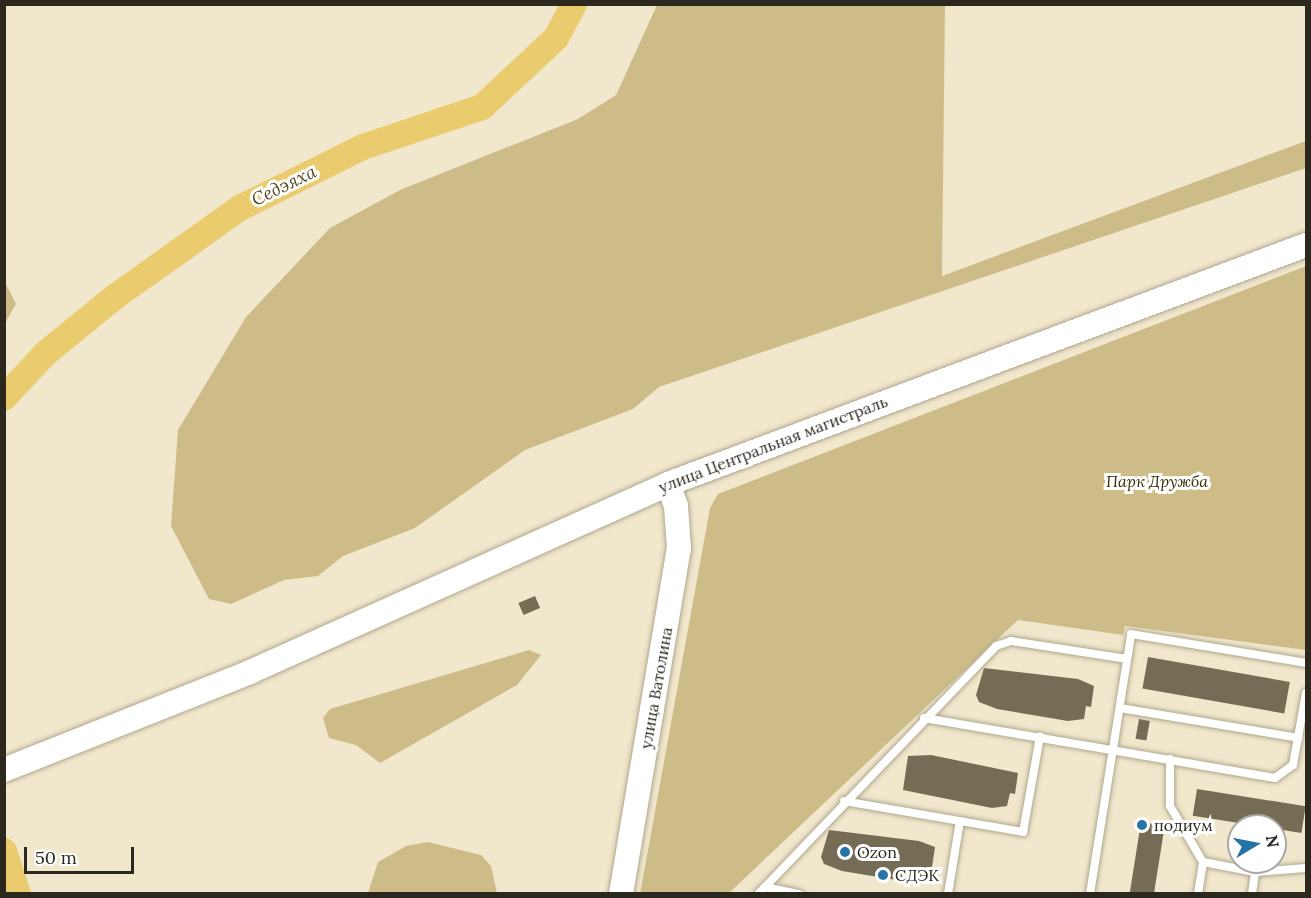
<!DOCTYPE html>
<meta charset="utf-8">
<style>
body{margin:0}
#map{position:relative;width:1311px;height:898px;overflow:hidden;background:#f0e7cd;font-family:Lora,serif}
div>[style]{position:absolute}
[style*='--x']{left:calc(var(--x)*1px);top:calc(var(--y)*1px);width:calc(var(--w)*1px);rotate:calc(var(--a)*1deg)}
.green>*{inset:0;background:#cebc88}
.river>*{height:26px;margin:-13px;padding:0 13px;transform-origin:13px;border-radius:13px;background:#eacc6f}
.building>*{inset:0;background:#746c55;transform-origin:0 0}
.roads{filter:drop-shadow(0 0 2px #b1a88f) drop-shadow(0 0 2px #b1a88f)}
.lane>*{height:8px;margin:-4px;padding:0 4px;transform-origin:4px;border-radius:4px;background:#fff}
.secondary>*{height:24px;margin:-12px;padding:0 12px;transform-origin:12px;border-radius:12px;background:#fff}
.dots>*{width:16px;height:16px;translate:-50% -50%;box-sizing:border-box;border:3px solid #fff;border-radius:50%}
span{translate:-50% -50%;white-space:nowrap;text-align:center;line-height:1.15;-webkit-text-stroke:6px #fff;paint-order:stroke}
.street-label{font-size:16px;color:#2c281e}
.park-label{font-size:16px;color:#392d03;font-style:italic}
.poi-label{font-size:16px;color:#2c281e}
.left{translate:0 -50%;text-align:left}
.water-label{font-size:18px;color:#554821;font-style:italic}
.frame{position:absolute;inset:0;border:6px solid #2c281e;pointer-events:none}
.north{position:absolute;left:1227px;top:814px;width:60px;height:60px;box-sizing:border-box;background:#fff;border:2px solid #aba9a5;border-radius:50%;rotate:80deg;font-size:16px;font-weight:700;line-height:24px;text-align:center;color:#2c281e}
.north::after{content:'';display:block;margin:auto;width:21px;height:27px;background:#2574a6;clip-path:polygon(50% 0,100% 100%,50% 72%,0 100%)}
.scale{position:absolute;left:24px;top:847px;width:110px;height:27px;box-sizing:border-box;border:3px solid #2c281e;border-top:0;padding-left:8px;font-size:18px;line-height:21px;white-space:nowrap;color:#2c281e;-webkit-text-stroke:4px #fff;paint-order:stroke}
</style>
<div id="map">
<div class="green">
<div style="clip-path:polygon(657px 5px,945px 5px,942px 276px,1306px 141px,1306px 168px,659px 387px,633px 409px,525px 450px,415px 528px,343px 556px,318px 576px,284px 580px,231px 604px,209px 599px,171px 526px,178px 430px,246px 317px,330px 228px,400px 190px,578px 119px,616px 95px)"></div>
<div style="clip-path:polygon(1306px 266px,1306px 650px,1125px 626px,1123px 635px,1018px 620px,729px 893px,640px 894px,710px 508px,718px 494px)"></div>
<div style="clip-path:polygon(4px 280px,16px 304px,5px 323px,4px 323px)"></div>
<div style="clip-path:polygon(529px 650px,541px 655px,517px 685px,380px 763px,356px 745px,329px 738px,323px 718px,330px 709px)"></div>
<div style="clip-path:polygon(428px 842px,481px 855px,491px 866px,497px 893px,368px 893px,378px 862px,406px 846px)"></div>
</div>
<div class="river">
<div style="--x:4;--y:398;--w:62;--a:-47"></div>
<div style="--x:46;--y:353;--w:90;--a:-39.2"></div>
<div style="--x:116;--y:296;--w:152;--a:-35.4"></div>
<div style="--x:240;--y:208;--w:137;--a:-26.4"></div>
<div style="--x:363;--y:147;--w:126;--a:-18.6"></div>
<div style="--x:482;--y:107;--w:101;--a:-43"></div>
<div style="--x:556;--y:38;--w:38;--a:-62"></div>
<div style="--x:4;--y:851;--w:45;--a:72"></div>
</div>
<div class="building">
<div style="left:535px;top:596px;width:13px;height:18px;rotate:67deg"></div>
<div style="left:1148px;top:657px;width:144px;height:32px;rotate:10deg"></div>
<div style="clip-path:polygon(984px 668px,1078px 679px,1094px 686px,1091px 707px,1086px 706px,1084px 719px,1068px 721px,997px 709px,979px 702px,976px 695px)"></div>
<div style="left:1139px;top:719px;width:11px;height:20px;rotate:10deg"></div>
<div style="clip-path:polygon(931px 755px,1018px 773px,1015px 794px,1010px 793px,1007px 806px,992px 808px,903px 790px,908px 756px)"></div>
<div style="left:1197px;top:789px;width:110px;height:27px;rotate:9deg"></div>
<div style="left:1141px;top:822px;width:24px;height:73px;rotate:9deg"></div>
<div style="clip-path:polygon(829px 830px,919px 841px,935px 847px,932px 867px,927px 867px,925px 880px,909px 882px,842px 871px,824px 864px,821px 857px)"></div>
</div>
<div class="roads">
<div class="lane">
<div style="--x:1120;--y:708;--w:181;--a:9.5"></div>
<div style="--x:924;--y:718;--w:356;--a:9.7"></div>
<div style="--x:1275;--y:778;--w:22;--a:-36"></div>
<div style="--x:1293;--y:765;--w:73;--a:-79.8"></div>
<div style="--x:1170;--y:759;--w:47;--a:90"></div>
<div style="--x:1170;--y:806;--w:65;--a:59.5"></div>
<div style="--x:1203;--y:862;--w:53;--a:10.9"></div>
<div style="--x:1255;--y:872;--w:51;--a:-4.5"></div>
<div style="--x:844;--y:801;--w:182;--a:9.8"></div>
<div style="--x:1023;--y:832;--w:97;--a:-79.9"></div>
<div style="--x:765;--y:887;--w:334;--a:-46.2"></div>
<div style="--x:996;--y:646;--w:16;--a:-18"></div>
<div style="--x:1011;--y:641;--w:117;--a:8.8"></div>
<div style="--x:758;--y:894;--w:10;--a:-45"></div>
<div style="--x:765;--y:887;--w:35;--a:12"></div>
<div style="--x:948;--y:894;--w:74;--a:-80.7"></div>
<div style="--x:1090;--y:894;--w:263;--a:-81"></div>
<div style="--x:1131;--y:634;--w:177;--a:9.4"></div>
<div style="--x:1198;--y:894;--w:32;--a:-81"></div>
<div style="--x:1252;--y:894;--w:22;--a:-82"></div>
</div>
<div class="secondary">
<div style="--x:4;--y:770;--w:265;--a:-21.7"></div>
<div style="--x:250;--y:672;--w:458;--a:-24.2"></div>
<div style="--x:668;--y:484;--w:681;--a:-20.54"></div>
<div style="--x:621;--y:894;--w:350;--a:-80.5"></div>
<div style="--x:679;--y:549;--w:43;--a:-94"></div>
<div style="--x:676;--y:506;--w:23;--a:-110"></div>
</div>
</div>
<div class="dots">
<div style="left:1142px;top:825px;background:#2574a6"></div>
<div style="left:845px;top:852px;background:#2574a6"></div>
<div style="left:883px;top:875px;background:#2574a6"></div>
</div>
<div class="street-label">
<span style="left:773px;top:444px;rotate:-21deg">улица Центральная магистраль</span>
<span style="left:656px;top:688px;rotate:-80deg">улица Ватолина</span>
</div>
<div class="park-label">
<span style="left:1157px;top:481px">Парк Дружба</span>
</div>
<div class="poi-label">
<span class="left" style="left:1154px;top:825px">подиум</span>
<span class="left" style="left:857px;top:852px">Ozon</span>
<span class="left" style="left:895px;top:875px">СДЭК</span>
</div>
<div class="water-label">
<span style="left:284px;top:186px;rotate:-26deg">Седэяха</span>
</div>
<div class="frame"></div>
<div class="north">N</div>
<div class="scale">50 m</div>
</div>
